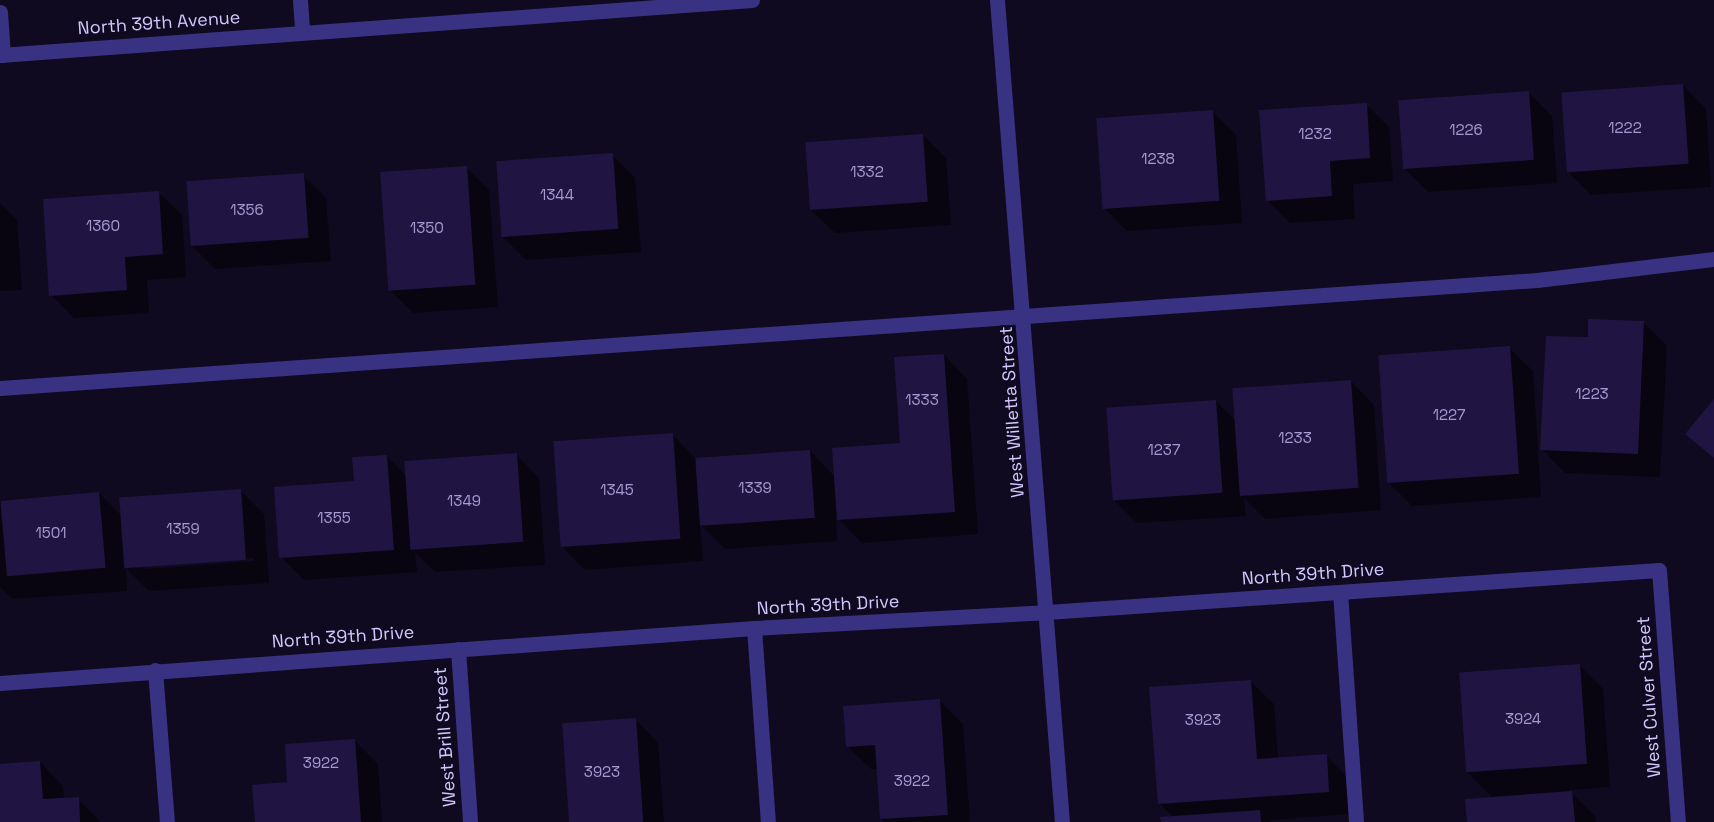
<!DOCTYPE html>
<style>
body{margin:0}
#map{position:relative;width:1714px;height:822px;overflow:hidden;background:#0f0a1f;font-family:"Space Grotesk",sans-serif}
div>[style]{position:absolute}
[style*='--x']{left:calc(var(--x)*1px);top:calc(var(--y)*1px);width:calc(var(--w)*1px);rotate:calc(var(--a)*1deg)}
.shadow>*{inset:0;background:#0007}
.building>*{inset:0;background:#201542;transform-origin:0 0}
.minor>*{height:15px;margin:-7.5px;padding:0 7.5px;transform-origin:7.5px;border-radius:7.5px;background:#393182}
span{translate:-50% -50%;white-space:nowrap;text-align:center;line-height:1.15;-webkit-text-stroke:4.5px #0f0a1f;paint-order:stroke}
.number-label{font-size:15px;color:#a69bd0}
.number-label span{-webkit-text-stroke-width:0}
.street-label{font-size:18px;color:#d2c8ff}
</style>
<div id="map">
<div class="shadow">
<div style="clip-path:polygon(1683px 85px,1706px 109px,1711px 187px,1591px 195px,1568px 172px)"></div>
<div style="clip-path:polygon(1529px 93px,1552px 116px,1557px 183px,1428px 192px,1404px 168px)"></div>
<div style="clip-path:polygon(1366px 104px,1389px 127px,1393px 181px,1353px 184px,1355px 219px,1290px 223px,1267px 200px)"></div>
<div style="clip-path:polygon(1212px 111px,1236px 135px,1242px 223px,1127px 231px,1104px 208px)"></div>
<div style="clip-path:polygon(923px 135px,946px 158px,951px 225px,835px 233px,811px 210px)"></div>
<div style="clip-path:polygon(612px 155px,635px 178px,641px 252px,526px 260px,503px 237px)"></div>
<div style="clip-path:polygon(466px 167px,489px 190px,498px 307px,413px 313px,390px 290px)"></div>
<div style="clip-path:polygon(303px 175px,326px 198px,331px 261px,215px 269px,192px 246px)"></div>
<div style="clip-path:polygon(158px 192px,182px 215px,186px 277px,147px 280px,149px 313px,74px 318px,51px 295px)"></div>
<div style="clip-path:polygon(0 203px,17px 220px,22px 290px,0 291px)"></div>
<div style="clip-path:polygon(1643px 322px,1667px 346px,1660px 477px,1565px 473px,1542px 449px)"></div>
<div style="clip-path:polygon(1509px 348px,1533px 371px,1541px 497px,1412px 506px,1389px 483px)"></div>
<div style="clip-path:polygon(944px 355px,967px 379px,978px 534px,862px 543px,836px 516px,837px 541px,725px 549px,700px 524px,703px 561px,585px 570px,562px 546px,672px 434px,696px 459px,810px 451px,836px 478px,902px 445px)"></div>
<div style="clip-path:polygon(1351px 381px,1374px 405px,1381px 510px,1265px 519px,1244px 498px,1246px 516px,1137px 523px,1114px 500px,1216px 401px,1236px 421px)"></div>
<div style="clip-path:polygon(516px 454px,539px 478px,545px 565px,435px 572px,415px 552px,417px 572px,304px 580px,281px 557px,355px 483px,387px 456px,407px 477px)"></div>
<div style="clip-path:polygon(evenodd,241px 491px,264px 514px,269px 583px,149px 591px,126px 568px,127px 591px,12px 599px,0 587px,0 500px,99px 493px,122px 516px,241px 491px,254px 558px,254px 561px,145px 569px,145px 566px,254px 558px)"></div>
<div style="clip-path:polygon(1580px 666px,1603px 689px,1610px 787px,1569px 790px,1595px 816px,1596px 822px,1468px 822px,1493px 798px,1467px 772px)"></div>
<div style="clip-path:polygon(1250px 681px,1274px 704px,1278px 759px,1326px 756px,1349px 779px,1352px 814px,1269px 820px,1270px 822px,1162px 822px,1173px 817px,1159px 803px)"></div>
<div style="clip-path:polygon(940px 701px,963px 724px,970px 822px,885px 822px,881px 819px,878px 769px,871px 769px,847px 746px)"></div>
<div style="clip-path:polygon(635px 719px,658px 743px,664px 822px,570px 822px)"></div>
<div style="clip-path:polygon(354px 740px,378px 764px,382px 822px,256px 822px,289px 784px)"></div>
<div style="clip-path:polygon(40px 762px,63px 786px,64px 799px,78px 799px,101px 822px,0 822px,0 765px)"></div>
</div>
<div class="building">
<div style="left:1683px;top:84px;width:80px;height:122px;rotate:86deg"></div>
<div style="left:1529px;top:91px;width:69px;height:131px;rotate:86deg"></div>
<div style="clip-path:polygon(1367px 103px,1370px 158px,1330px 161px,1332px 196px,1266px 201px,1259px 110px)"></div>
<div style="left:1213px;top:110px;width:91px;height:117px;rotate:86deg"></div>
<div style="left:923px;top:134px;width:68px;height:118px;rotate:86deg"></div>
<div style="left:613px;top:153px;width:76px;height:117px;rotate:86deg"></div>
<div style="left:467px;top:166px;width:119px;height:87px;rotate:86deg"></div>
<div style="left:304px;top:173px;width:65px;height:118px;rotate:86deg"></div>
<div style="clip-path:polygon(159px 191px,163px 254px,125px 257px,127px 290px,49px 296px,43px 199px)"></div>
<div style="clip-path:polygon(1588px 319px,1644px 321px,1638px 454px,1540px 450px,1546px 336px,1588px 337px)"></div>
<div style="left:1510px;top:346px;width:128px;height:132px;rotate:86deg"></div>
<div style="clip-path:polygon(944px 354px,955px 512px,837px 520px,832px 448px,900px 443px,894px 357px)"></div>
<div style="left:1351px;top:380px;width:108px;height:119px;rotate:86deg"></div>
<div style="clip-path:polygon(1714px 399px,1714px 458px,1685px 434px)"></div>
<div style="left:1216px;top:400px;width:93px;height:110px;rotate:86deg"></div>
<div style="left:673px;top:433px;width:106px;height:120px;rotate:86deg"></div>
<div style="left:810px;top:450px;width:68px;height:115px;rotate:86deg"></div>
<div style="left:517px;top:453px;width:89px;height:113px;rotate:86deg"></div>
<div style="clip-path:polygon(387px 455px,394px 550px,279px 558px,274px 487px,354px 481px,352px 457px)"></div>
<div style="left:241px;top:489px;width:71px;height:122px;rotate:86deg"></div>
<div style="left:99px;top:492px;width:76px;height:99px;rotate:85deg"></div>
<div style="left:1580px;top:664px;width:100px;height:121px;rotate:86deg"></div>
<div style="clip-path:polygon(1251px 680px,1257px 759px,1327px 754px,1329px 792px,1158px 804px,1149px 687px)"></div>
<div style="clip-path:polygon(940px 699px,948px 815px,880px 819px,875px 745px,846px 747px,843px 706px)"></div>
<div style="left:636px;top:718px;width:104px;height:74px;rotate:86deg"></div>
<div style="clip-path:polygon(355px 739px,361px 822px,255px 822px,252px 785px,287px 782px,285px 744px)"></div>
<div style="clip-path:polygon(40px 761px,43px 799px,79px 797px,80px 822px,0 822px,0 764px)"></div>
<div style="clip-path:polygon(1572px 791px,1575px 822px,1467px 822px,1465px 799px)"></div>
<div style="clip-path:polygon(1260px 810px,1261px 822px,1161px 822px,1160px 817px)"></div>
</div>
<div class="minor">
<div style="--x:300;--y:0;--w:32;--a:86"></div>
<div style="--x:997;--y:0;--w:825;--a:85.48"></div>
<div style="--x:0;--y:12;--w:43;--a:86"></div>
<div style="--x:0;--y:55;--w:754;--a:-4.18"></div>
<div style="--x:0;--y:388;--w:1541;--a:-4.02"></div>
<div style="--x:1537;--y:280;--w:178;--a:-6.8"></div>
<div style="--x:1340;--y:592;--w:231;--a:86"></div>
<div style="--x:754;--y:628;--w:195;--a:85.9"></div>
<div style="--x:458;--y:649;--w:173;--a:86"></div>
<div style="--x:155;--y:670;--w:152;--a:85.5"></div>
<div style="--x:0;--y:683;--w:756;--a:-4.17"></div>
<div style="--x:754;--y:628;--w:293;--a:-3.1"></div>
<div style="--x:1047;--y:612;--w:613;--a:-3.93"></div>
<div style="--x:1659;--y:570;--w:253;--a:85.7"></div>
</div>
<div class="number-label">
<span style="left:1625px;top:128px">1222</span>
<span style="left:1466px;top:130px">1226</span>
<span style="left:1315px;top:134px">1232</span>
<span style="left:1158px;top:159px">1238</span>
<span style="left:867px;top:172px">1332</span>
<span style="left:557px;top:195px">1344</span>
<span style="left:247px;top:210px">1356</span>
<span style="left:103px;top:226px">1360</span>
<span style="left:427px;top:228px">1350</span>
<span style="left:1592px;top:394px">1223</span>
<span style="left:922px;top:400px">1333</span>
<span style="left:1449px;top:415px">1227</span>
<span style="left:1295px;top:438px">1233</span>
<span style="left:1164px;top:450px">1237</span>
<span style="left:755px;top:488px">1339</span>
<span style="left:617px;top:490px">1345</span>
<span style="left:464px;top:501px">1349</span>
<span style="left:334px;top:518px">1355</span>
<span style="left:183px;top:529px">1359</span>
<span style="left:51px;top:533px">1501</span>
<span style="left:1523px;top:719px">3924</span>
<span style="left:1203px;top:720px">3923</span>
<span style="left:321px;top:763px">3922</span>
<span style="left:602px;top:772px">3923</span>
<span style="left:912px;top:781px">3922</span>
</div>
<div class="street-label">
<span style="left:159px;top:23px;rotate:-4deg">North 39th Avenue</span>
<span style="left:1012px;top:412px;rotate:-94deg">West Willetta Street</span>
<span style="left:1313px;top:574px;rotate:-4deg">North 39th Drive</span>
<span style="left:828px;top:605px;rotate:-3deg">North 39th Drive</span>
<span style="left:343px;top:637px;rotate:-4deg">North 39th Drive</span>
<span style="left:1649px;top:697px;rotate:-94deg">West Culver Street</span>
<span style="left:445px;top:737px;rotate:-94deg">West Brill Street</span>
</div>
</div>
